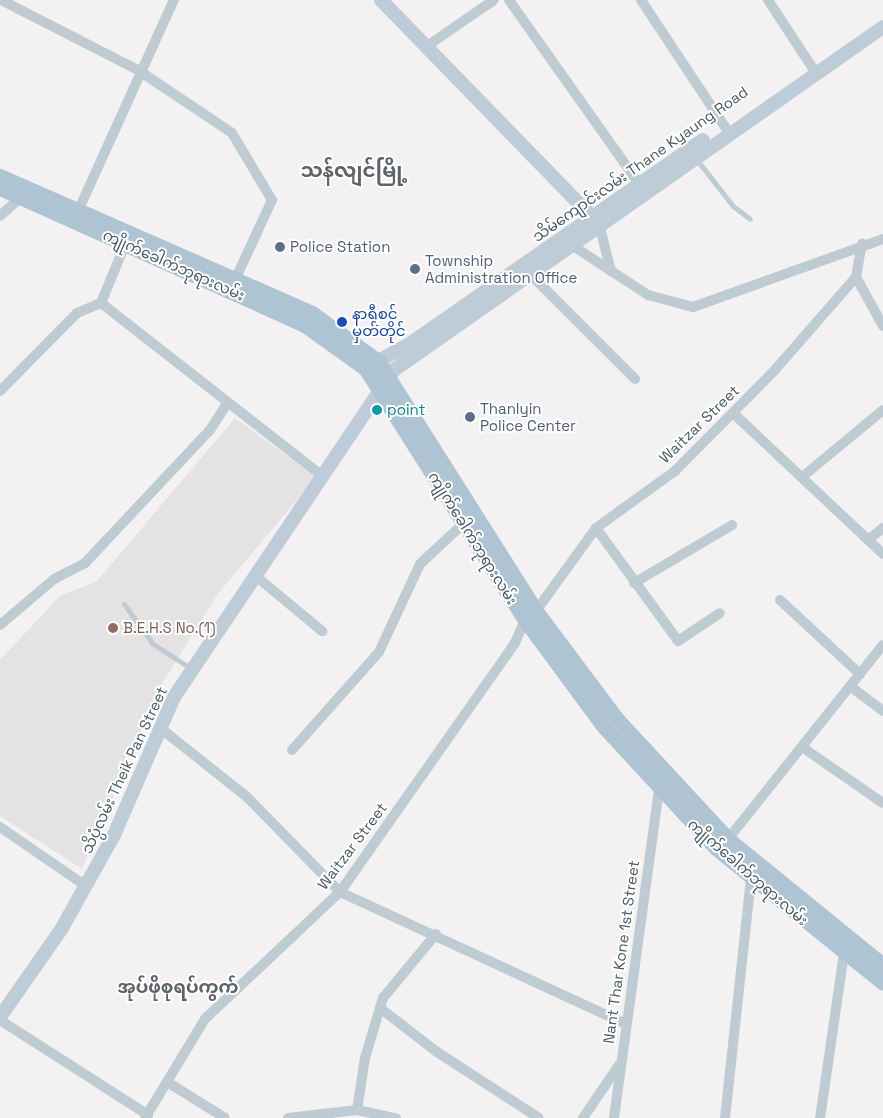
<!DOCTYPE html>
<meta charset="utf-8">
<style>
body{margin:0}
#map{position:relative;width:883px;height:1118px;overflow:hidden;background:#f4f1f2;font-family:"Space Grotesk","Noto Sans Myanmar",sans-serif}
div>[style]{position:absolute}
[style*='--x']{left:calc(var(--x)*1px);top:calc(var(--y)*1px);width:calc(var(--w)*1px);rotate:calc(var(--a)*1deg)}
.education>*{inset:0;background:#e5e2e4}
.lane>*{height:5px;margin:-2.5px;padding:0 2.5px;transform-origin:2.5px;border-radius:2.5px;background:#becbd3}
.street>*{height:10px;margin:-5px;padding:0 5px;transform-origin:5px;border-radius:5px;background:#becbd3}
.secondary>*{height:14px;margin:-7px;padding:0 7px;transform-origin:7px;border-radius:7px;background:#beccd7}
.primary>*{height:15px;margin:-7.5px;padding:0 7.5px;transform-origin:7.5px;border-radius:7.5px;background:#afc4d3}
.dots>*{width:14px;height:14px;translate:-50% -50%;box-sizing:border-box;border:2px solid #fff;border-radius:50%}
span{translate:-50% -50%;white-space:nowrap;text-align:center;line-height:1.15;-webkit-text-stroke:4px #fff;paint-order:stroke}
.street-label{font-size:15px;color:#475862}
.service-label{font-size:15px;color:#4e5e75}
.left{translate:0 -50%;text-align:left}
.transit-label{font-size:15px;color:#164399}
.culture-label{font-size:15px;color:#0d838f}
.education-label{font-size:15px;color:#785e54}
.quarter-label{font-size:18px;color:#5d6368;font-weight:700}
.district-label{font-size:20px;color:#5d6368;font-weight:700}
</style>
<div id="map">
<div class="education">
<div style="clip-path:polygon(235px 418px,316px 477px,217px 595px,160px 687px,82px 869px,0 816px,0 660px,60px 596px,97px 581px)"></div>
</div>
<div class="lane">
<div style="--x:697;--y:160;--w:58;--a:52"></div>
<div style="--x:733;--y:206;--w:21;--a:37"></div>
<div style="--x:124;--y:604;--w:49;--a:54.1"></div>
<div style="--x:153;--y:644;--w:46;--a:32.7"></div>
</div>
<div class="street">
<div style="--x:1;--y:0;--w:154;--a:27.1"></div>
<div style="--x:138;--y:70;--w:113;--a:33.8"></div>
<div style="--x:232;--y:133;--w:78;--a:59.2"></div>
<div style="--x:272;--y:200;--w:93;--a:114.9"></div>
<div style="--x:509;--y:0;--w:232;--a:54.7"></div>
<div style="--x:641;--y:0;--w:159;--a:56.5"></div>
<div style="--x:768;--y:0;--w:87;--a:56.7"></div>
<div style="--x:427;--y:46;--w:81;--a:-34.5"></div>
<div style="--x:79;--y:209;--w:230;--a:-65.6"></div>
<div style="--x:0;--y:216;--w:28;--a:-42"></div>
<div style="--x:599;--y:224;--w:49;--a:75.7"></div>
<div style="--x:570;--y:244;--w:93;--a:33.2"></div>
<div style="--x:648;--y:295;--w:47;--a:14.9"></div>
<div style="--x:693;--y:307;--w:202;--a:-19.7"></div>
<div style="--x:529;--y:273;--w:150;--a:45"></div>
<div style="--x:856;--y:277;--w:56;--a:61.1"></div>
<div style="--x:101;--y:303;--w:283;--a:38"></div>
<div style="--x:0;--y:391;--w:110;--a:-45.4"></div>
<div style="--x:77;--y:313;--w:26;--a:-23"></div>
<div style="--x:101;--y:303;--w:68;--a:-67.6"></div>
<div style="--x:733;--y:413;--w:206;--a:43.2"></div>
<div style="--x:802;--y:477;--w:105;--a:-39.6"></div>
<div style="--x:596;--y:528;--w:140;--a:54"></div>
<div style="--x:678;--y:641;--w:50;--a:-33.7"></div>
<div style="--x:868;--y:540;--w:19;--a:-39"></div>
<div style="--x:257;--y:577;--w:85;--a:39.7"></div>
<div style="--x:634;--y:583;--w:114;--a:-30.6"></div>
<div style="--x:780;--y:600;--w:109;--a:42.8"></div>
<div style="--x:536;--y:611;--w:102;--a:-54.1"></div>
<div style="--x:596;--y:528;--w:97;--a:-35.8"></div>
<div style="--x:675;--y:471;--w:141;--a:-45.3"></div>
<div style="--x:774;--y:371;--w:125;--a:-48.9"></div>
<div style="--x:856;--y:277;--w:34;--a:-80"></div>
<div style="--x:0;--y:625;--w:71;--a:-40.4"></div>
<div style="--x:54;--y:579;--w:35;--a:-27"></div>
<div style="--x:85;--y:563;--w:183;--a:-46.8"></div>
<div style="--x:210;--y:430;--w:30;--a:-57"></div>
<div style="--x:850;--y:686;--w:41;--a:37.1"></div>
<div style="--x:159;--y:727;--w:112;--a:38.5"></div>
<div style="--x:247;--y:797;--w:133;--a:45.6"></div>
<div style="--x:340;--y:892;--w:313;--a:24.8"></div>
<div style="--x:802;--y:747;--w:98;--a:34.7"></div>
<div style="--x:292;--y:750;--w:131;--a:-48.4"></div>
<div style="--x:379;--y:652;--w:97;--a:-65"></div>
<div style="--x:420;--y:564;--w:60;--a:-43"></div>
<div style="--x:0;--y:827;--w:104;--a:34.5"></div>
<div style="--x:728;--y:839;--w:248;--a:-51.4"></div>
<div style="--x:380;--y:1008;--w:72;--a:37.7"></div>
<div style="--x:437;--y:1052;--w:121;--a:32.9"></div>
<div style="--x:0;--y:1020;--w:176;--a:32.7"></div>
<div style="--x:167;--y:1082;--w:68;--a:31.8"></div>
<div style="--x:357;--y:1110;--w:53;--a:-81.3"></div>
<div style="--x:365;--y:1058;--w:63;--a:-73.3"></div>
<div style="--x:383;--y:998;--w:83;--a:-50.4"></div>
<div style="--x:145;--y:1118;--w:116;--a:-58.8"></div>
<div style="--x:205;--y:1019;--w:185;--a:-43.3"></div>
<div style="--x:340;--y:892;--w:304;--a:-54.9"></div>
<div style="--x:515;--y:643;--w:25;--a:-67"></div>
<div style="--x:288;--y:1118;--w:69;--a:-6.6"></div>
<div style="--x:357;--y:1110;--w:40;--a:12"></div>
<div style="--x:583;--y:1118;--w:64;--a:-55.8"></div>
<div style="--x:614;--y:1118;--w:331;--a:-82.2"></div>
<div style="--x:725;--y:1118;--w:241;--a:-83.8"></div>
<div style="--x:820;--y:1118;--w:166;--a:-81.7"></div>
</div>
<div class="secondary">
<div style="--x:381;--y:0;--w:310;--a:45.8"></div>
<div style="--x:369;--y:366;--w:44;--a:-28.3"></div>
<div style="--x:408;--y:345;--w:359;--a:-34.8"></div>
<div style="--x:0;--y:1017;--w:108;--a:-55.1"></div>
<div style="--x:62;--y:928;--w:107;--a:-60.8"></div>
<div style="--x:114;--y:835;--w:150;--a:-66.5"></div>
<div style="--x:174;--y:697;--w:394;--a:-56.1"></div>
<div style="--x:394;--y:370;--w:597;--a:-35.05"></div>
</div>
<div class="primary">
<div style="--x:0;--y:176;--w:341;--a:23.7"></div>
<div style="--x:312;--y:313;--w:82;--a:36"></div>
<div style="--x:378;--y:361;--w:296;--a:57.7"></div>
<div style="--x:536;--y:611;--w:134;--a:53.2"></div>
<div style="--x:616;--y:718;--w:165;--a:47.2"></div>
<div style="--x:728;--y:839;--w:200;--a:39.1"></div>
<div style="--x:0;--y:188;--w:332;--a:24.2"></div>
<div style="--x:303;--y:324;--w:76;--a:35.4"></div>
<div style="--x:365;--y:368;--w:299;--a:57.6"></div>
<div style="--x:525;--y:620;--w:133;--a:53.6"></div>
<div style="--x:604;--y:727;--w:166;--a:47.2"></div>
<div style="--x:717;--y:849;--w:213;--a:38.9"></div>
</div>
<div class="dots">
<div style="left:280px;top:247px;background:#5c6f8a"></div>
<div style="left:415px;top:269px;background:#5c6f8a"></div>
<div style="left:342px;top:322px;background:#1a4fb4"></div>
<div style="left:377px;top:410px;background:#0f9aa8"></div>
<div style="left:470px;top:417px;background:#5c6f8a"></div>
<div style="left:113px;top:628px;background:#8d6e63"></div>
</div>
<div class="street-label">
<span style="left:640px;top:164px;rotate:-35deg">သိမ်ကျောင်းလမ်း Thane Kyaung Road</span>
<span style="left:174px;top:265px;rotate:24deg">ကျိုက်ခေါက်ဘုရားလမ်း</span>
<span style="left:699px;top:424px;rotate:-44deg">Waitzar Street</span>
<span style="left:473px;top:538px;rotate:58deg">ကျိုက်ခေါက်ဘုရားလမ်း</span>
<span style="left:124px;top:770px;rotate:-65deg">သိပ္ပံလမ်း Theik Pan Street</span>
<span style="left:352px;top:846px;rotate:-53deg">Waitzar Street</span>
<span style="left:748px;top:872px;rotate:41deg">ကျိုက်ခေါက်ဘုရားလမ်း</span>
<span style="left:621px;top:952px;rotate:-82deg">Nant Thar Kone 1st Street</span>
</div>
<div class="service-label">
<span class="left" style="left:290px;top:247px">Police Station</span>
<span class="left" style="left:425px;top:269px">Township<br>Administration Office</span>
<span class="left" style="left:480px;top:417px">Thanlyin<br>Police Center</span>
</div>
<div class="transit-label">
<span class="left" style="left:352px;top:322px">နာရီစင်<br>မှတ်တိုင်</span>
</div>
<div class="culture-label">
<span class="left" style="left:387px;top:410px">point</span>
</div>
<div class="education-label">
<span class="left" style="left:123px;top:628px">B.E.H.S No.(1)</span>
</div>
<div class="quarter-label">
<span style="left:178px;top:987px">အုပ်ဖိုစုရပ်ကွက်</span>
</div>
<div class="district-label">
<span style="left:354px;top:170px">သန်လျင်မြို့</span>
</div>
</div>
